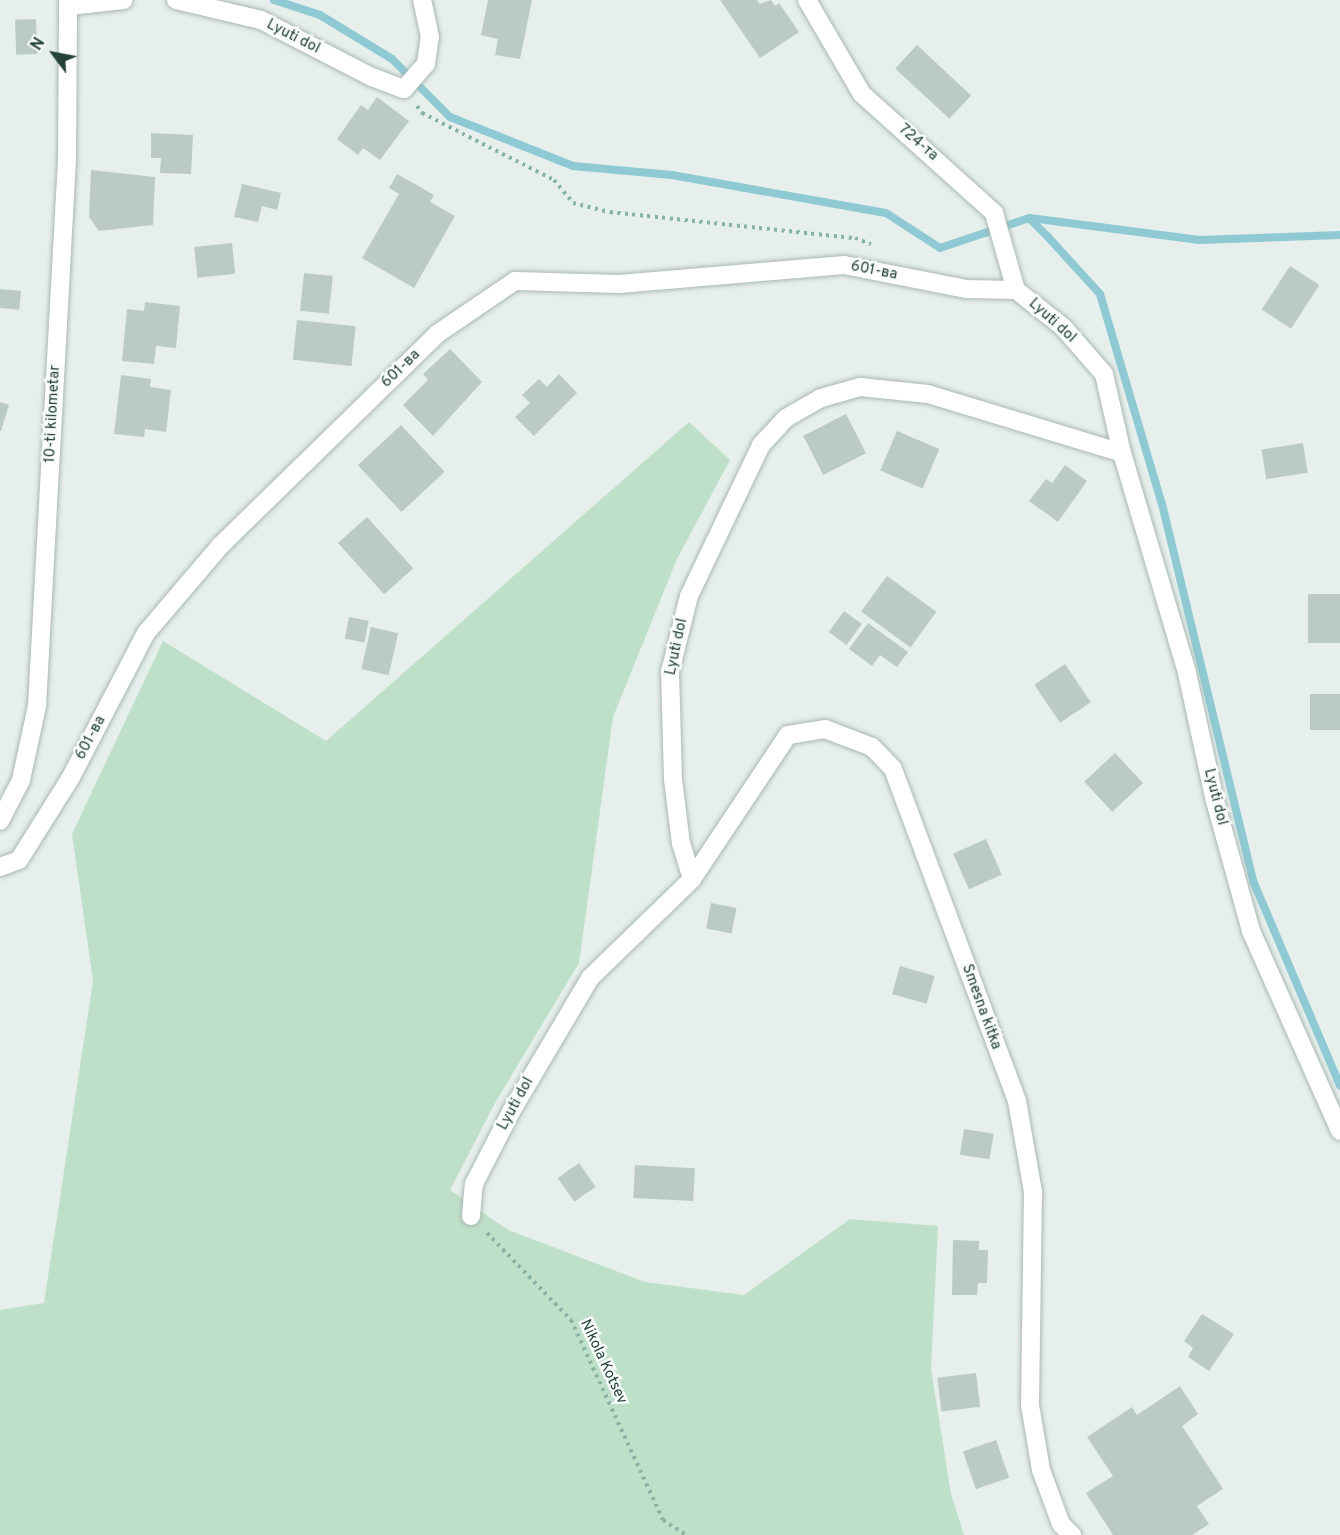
<!DOCTYPE html>
<meta charset="utf-8">
<style>
body{margin:0}
#map{position:relative;width:1340px;height:1535px;overflow:hidden;background:#e6efeb;font-family:Overpass,sans-serif}
div>[style]{position:absolute}
[style*='--x']{left:calc(var(--x)*1px);top:calc(var(--y)*1px);width:calc(var(--w)*1px);rotate:calc(var(--a)*1deg)}
.green>*{inset:0;background:#bfe0c8}
.stream>*{height:8px;margin:-4px;padding:0 4px;transform-origin:4px;border-radius:4px;background:#8ec9d4}
.building>*{inset:0;background:#bbcac4;transform-origin:0 0}
.path>*{height:4px;margin-top:-2px;transform-origin:0;background:repeating-linear-gradient(90deg,#86b3a5 0 3px,transparent 0 7.5px)}
.roads{filter:drop-shadow(0 0 2px #a8b8b2) drop-shadow(0 0 2px #a8b8b2)}
.minor>*{height:18px;margin:-9px;padding:0 9px;transform-origin:9px;border-radius:9px;background:#fff}
span{translate:-50% -50%;white-space:nowrap;text-align:center;line-height:1.15;-webkit-text-stroke:5px #f7fbf9;paint-order:stroke}
.street-label{font-size:15px;color:#24423a}
.north{position:absolute;left:24px;top:24px;width:60px;height:60px;-webkit-text-stroke:4px #f7fbf9;paint-order:stroke;rotate:302deg;font-size:16px;font-weight:700;line-height:24px;text-align:center;color:#24423a}
.north::after{content:'';display:block;margin:auto;width:21px;height:27px;background:#24423a;clip-path:polygon(50% 0,100% 100%,50% 72%,0 100%)}
</style>
<div id="map">
<div class="green">
<div style="clip-path:polygon(689px 422px,730px 460px,677px 559px,613px 717px,579px 963px,495px 1103px,450px 1190px,508px 1230px,645px 1282px,744px 1295px,850px 1219px,938px 1226px,931px 1369px,951px 1494px,964px 1535px,0 1535px,0 1310px,44px 1303px,93px 981px,72px 834px,163px 641px,326px 741px)"></div>
</div>
<div class="stream">
<div style="--x:274;--y:0;--w:48;--a:18.1"></div>
<div style="--x:320;--y:15;--w:84;--a:31.4"></div>
<div style="--x:392;--y:59;--w:82;--a:45"></div>
<div style="--x:450;--y:117;--w:132;--a:21.7"></div>
<div style="--x:573;--y:166;--w:99;--a:5.2"></div>
<div style="--x:672;--y:175;--w:217;--a:10.1"></div>
<div style="--x:886;--y:213;--w:64;--a:32.9"></div>
<div style="--x:940;--y:248;--w:94;--a:-18.6"></div>
<div style="--x:1029;--y:218;--w:27;--a:45"></div>
<div style="--x:1048;--y:237;--w:77;--a:47.6"></div>
<div style="--x:1100;--y:294;--w:219;--a:73.6"></div>
<div style="--x:1162;--y:504;--w:390;--a:76.4"></div>
<div style="--x:1254;--y:883;--w:220;--a:67"></div>
<div style="--x:1030;--y:218;--w:171;--a:7.4"></div>
<div style="--x:1200;--y:240;--w:140;--a:-2"></div>
</div>
<div class="building">
<div style="clip-path:polygon(488px 0,532px 0,520px 59px,495px 55px,498px 39px,481px 35px)"></div>
<div style="clip-path:polygon(720px 0,757px 0,760px 4px,771px 0,775px 6px,779px 3px,799px 32px,760px 58px)"></div>
<div style="left:36px;top:19px;width:35px;height:21px;rotate:88deg"></div>
<div style="left:917px;top:45px;width:74px;height:32px;rotate:43deg"></div>
<div style="clip-path:polygon(377px 97px,409px 121px,380px 160px,363px 148px,358px 155px,337px 139px,361px 105px,368px 110px)"></div>
<div style="clip-path:polygon(151px 133px,193px 135px,191px 174px,160px 173px,161px 158px,151px 158px)"></div>
<div style="clip-path:polygon(91px 170px,155px 177px,153px 225px,99px 231px,89px 217px)"></div>
<div style="clip-path:polygon(397px 174px,434px 195px,430px 202px,455px 216px,414px 288px,362px 258px,399px 194px,389px 188px)"></div>
<div style="clip-path:polygon(242px 184px,281px 193px,277px 210px,262px 206px,258px 222px,234px 217px)"></div>
<div style="left:232px;top:243px;width:31px;height:38px;rotate:84deg"></div>
<div style="left:1290px;top:266px;width:35px;height:52px;rotate:33deg"></div>
<div style="left:304px;top:273px;width:29px;height:38px;rotate:6deg"></div>
<div style="left:0;top:289px;width:21px;height:19px;rotate:5deg"></div>
<div style="clip-path:polygon(145px 302px,180px 306px,176px 348px,156px 346px,154px 364px,122px 361px,127px 309px,144px 311px)"></div>
<div style="left:297px;top:320px;width:59px;height:40px;rotate:6deg"></div>
<div style="clip-path:polygon(450px 349px,482px 382px,433px 436px,403px 405px,428px 380px,423px 374px)"></div>
<div style="clip-path:polygon(559px 374px,577px 393px,534px 436px,515px 417px,530px 403px,522px 395px,539px 379px,547px 387px)"></div>
<div style="clip-path:polygon(121px 375px,151px 379px,150px 387px,171px 390px,166px 432px,145px 429px,144px 437px,114px 434px)"></div>
<div style="clip-path:polygon(0 402px,9px 405px,1px 431px,0 431px)"></div>
<div style="left:846px;top:414px;width:44px;height:48px;rotate:63deg"></div>
<div style="left:401px;top:425px;width:64px;height:59px;rotate:47deg"></div>
<div style="left:897px;top:431px;width:46px;height:43px;rotate:23deg"></div>
<div style="left:1303px;top:443px;width:30px;height:42px;rotate:81deg"></div>
<div style="clip-path:polygon(1065px 465px,1087px 481px,1058px 522px,1029px 501px,1046px 479px,1052px 483px)"></div>
<div style="left:367px;top:517px;width:69px;height:39px;rotate:48deg"></div>
<div style="left:887px;top:576px;width:61px;height:44px;rotate:36deg"></div>
<div style="left:1340px;top:594px;width:49px;height:32px;rotate:90deg"></div>
<div style="left:844px;top:611px;width:22px;height:26px;rotate:36deg"></div>
<div style="left:349px;top:617px;width:20px;height:22px;rotate:11deg"></div>
<div style="clip-path:polygon(868px 623px,908px 652px,897px 667px,880px 655px,872px 666px,849px 649px)"></div>
<div style="left:371px;top:627px;width:28px;height:43px;rotate:13deg"></div>
<div style="left:1065px;top:664px;width:46px;height:37px;rotate:56deg"></div>
<div style="left:1340px;top:694px;width:36px;height:30px;rotate:90deg"></div>
<div style="left:1115px;top:753px;width:41px;height:42px;rotate:47deg"></div>
<div style="left:986px;top:839px;width:39px;height:36px;rotate:66deg"></div>
<div style="left:711px;top:903px;width:26px;height:26px;rotate:11deg"></div>
<div style="left:900px;top:966px;width:36px;height:29px;rotate:16deg"></div>
<div style="left:964px;top:1129px;width:30px;height:26px;rotate:9deg"></div>
<div style="left:579px;top:1163px;width:29px;height:26px;rotate:55deg"></div>
<div style="left:635px;top:1165px;width:60px;height:33px;rotate:3deg"></div>
<div style="clip-path:polygon(953px 1240px,979px 1241px,979px 1250px,988px 1250px,987px 1283px,978px 1283px,977px 1295px,952px 1295px)"></div>
<div style="clip-path:polygon(1202px 1314px,1234px 1334px,1209px 1371px,1188px 1357px,1193px 1348px,1184px 1341px)"></div>
<div style="left:976px;top:1373px;width:34px;height:39px;rotate:83deg"></div>
<div style="clip-path:polygon(1180px 1386px,1198px 1414px,1182px 1426px,1223px 1489px,1197px 1506px,1209px 1524px,1192px 1535px,1113px 1535px,1086px 1493px,1113px 1476px,1087px 1437px,1132px 1407px,1137px 1415px)"></div>
<div style="left:996px;top:1440px;width:40px;height:35px;rotate:71deg"></div>
</div>
<div class="path">
<div style="--x:417;--y:106;--w:9;--a:54"></div>
<div style="--x:422;--y:113;--w:148;--a:26.9"></div>
<div style="--x:554;--y:180;--w:30;--a:50"></div>
<div style="--x:573;--y:203;--w:38;--a:14"></div>
<div style="--x:610;--y:212;--w:246;--a:6.1"></div>
<div style="--x:855;--y:238;--w:17;--a:21"></div>
<div style="--x:487;--y:1233;--w:121;--a:46"></div>
<div style="--x:571;--y:1320;--w:220;--a:65.3"></div>
<div style="--x:663;--y:1520;--w:27;--a:33"></div>
</div>
<div class="roads">
<div class="minor">
<div style="--x:176;--y:0;--w:87;--a:13.2"></div>
<div style="--x:261;--y:20;--w:125;--a:27.2"></div>
<div style="--x:372;--y:77;--w:34;--a:21"></div>
<div style="--x:404;--y:89;--w:33;--a:-49"></div>
<div style="--x:426;--y:64;--w:27;--a:-82"></div>
<div style="--x:430;--y:37;--w:38;--a:-102"></div>
<div style="--x:807;--y:0;--w:109;--a:59.7"></div>
<div style="--x:862;--y:94;--w:178;--a:42"></div>
<div style="--x:994;--y:213;--w:80;--a:74.1"></div>
<div style="--x:69;--y:6;--w:55;--a:-6.2"></div>
<div style="--x:1016;--y:290;--w:60;--a:38.2"></div>
<div style="--x:1063;--y:327;--w:62;--a:48.9"></div>
<div style="--x:1104;--y:374;--w:81;--a:77.2"></div>
<div style="--x:1122;--y:453;--w:229;--a:73.5"></div>
<div style="--x:1187;--y:673;--w:131;--a:77.7"></div>
<div style="--x:1215;--y:801;--w:135;--a:74.5"></div>
<div style="--x:1251;--y:931;--w:219;--a:66"></div>
<div style="--x:0;--y:821;--w:46;--a:-62.9"></div>
<div style="--x:21;--y:780;--w:76;--a:-77.8"></div>
<div style="--x:37;--y:706;--w:547;--a:-86.86"></div>
<div style="--x:67;--y:160;--w:160;--a:-89.6"></div>
<div style="--x:0;--y:867;--w:20;--a:-20"></div>
<div style="--x:19;--y:860;--w:98;--a:-57.9"></div>
<div style="--x:71;--y:777;--w:162;--a:-62.5"></div>
<div style="--x:146;--y:633;--w:114;--a:-49.6"></div>
<div style="--x:220;--y:546;--w:303;--a:-44.3"></div>
<div style="--x:437;--y:334;--w:94;--a:-34.2"></div>
<div style="--x:515;--y:281;--w:104;--a:1.7"></div>
<div style="--x:619;--y:284;--w:226;--a:-4.8"></div>
<div style="--x:844;--y:265;--w:124;--a:11.1"></div>
<div style="--x:966;--y:289;--w:50;--a:1.1"></div>
<div style="--x:692;--y:879;--w:173;--a:-56.3"></div>
<div style="--x:788;--y:735;--w:37;--a:-9"></div>
<div style="--x:825;--y:729;--w:50;--a:21"></div>
<div style="--x:872;--y:747;--w:30;--a:46"></div>
<div style="--x:893;--y:769;--w:354;--a:69.5"></div>
<div style="--x:1017;--y:1101;--w:92;--a:80"></div>
<div style="--x:1033;--y:1192;--w:213;--a:90.8"></div>
<div style="--x:1030;--y:1405;--w:66;--a:80.4"></div>
<div style="--x:1041;--y:1470;--w:58;--a:69.7"></div>
<div style="--x:1061;--y:1524;--w:16;--a:45"></div>
<div style="--x:471;--y:1216;--w:32;--a:-85"></div>
<div style="--x:474;--y:1184;--w:83;--a:-62.8"></div>
<div style="--x:512;--y:1110;--w:153;--a:-59.4"></div>
<div style="--x:590;--y:978;--w:142;--a:-44.1"></div>
<div style="--x:692;--y:879;--w:37;--a:-107"></div>
<div style="--x:681;--y:844;--w:65;--a:-97"></div>
<div style="--x:673;--y:779;--w:107;--a:-91.6"></div>
<div style="--x:670;--y:672;--w:78;--a:-76"></div>
<div style="--x:689;--y:596;--w:167;--a:-64.5"></div>
<div style="--x:761;--y:445;--w:37;--a:-47"></div>
<div style="--x:786;--y:418;--w:40;--a:-29.7"></div>
<div style="--x:821;--y:398;--w:41;--a:-15.8"></div>
<div style="--x:860;--y:387;--w:68;--a:5.9"></div>
<div style="--x:928;--y:394;--w:203;--a:16.9"></div>
</div>
</div>
<div class="street-label">
<span style="left:293px;top:37px;rotate:27deg">Lyuti dol</span>
<span style="left:918px;top:143px;rotate:41deg">724-та</span>
<span style="left:874px;top:271px;rotate:11deg">601-ва</span>
<span style="left:1052px;top:321px;rotate:42deg">Lyuti dol</span>
<span style="left:401px;top:369px;rotate:-44deg">601-ва</span>
<span style="left:53px;top:414px;rotate:-87deg">10-ti kilometar</span>
<span style="left:677px;top:647px;rotate:-78deg">Lyuti dol</span>
<span style="left:91px;top:738px;rotate:-62deg">601-ва</span>
<span style="left:1215px;top:797px;rotate:76deg">Lyuti dol</span>
<span style="left:981px;top:1007px;rotate:70deg">Smesna kitka</span>
<span style="left:516px;top:1104px;rotate:-61deg">Lyuti dol</span>
<span style="left:603px;top:1362px;rotate:65deg">Nikola Kotsev</span>
</div>
<div class="north">N</div>
</div>
